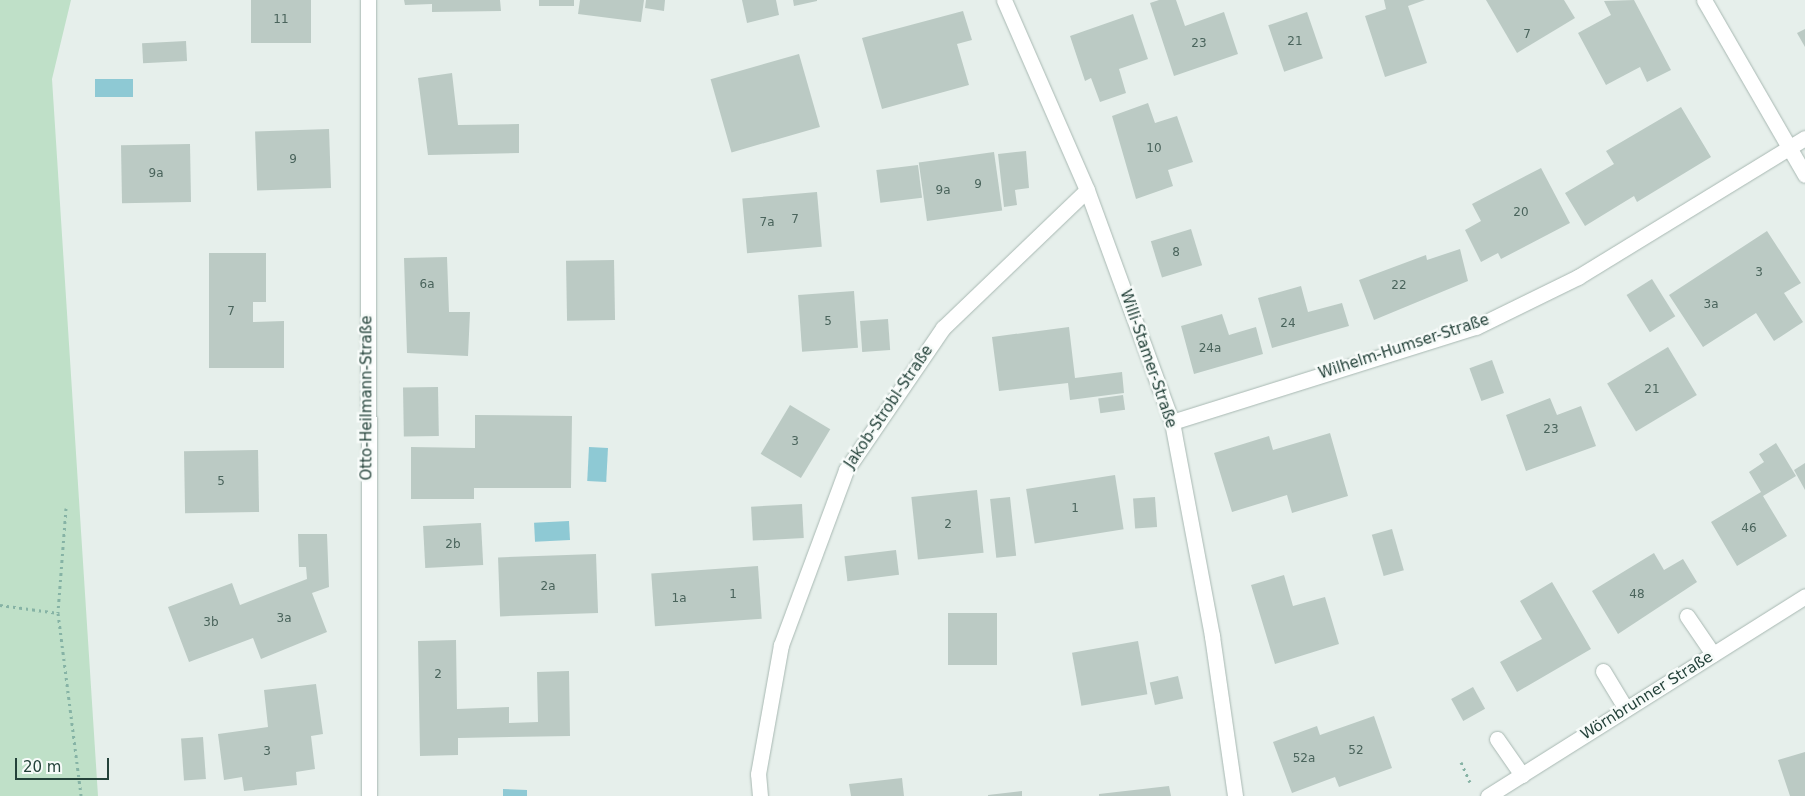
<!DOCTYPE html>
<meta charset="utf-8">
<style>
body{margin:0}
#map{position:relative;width:1805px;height:796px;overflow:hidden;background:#e6efeb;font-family:"DejaVu Sans",sans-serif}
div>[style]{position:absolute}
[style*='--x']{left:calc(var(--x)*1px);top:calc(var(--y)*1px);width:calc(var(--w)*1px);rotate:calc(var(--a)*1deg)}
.green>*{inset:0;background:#bfe0c8}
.water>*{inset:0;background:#8ec9d4;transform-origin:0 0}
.building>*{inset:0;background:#bbcac4;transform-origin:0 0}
.path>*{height:3px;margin-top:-1.5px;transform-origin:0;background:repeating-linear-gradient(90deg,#86b3a5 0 2.5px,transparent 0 6.5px)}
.roads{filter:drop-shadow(0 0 1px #a8b8b2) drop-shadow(0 0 1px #a8b8b2)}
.lane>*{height:15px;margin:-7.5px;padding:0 7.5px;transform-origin:7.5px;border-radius:7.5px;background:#fff}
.street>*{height:15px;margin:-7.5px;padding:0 7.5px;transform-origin:7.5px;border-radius:7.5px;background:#fff}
span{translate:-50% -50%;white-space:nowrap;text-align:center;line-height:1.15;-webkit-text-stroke:5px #f7fbf9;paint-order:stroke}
.number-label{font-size:12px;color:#4a645c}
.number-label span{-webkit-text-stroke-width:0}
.street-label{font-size:15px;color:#24423a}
.scale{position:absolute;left:15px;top:758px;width:94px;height:22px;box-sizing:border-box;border:2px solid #24423a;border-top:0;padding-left:6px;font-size:15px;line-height:18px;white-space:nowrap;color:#24423a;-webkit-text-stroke:4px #f7fbf9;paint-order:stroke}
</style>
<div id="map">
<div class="green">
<div style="clip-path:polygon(0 0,71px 0,52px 79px,98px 796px,0 796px)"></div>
</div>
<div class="water">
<div style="left:133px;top:79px;width:18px;height:38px;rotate:90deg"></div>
<div style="left:589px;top:447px;width:19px;height:34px;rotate:3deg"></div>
<div style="left:569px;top:521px;width:19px;height:35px;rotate:87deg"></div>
<div style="clip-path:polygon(503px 789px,527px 790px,527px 796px,503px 796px)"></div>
</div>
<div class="building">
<div style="left:251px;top:0;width:60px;height:43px"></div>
<div style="clip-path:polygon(404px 0,500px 0,501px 11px,432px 12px,432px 4px,405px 5px)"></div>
<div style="left:539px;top:0;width:35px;height:6px"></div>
<div style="clip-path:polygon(580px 0,644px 0,641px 22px,578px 14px)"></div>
<div style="clip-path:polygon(646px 0,665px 0,664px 11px,645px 8px)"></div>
<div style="clip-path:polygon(742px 0,776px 0,779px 15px,747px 23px)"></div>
<div style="clip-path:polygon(793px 0,817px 0,817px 1px,794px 6px)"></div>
<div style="clip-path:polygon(1159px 0,1176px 0,1185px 26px,1224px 12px,1238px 54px,1174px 76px,1150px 3px)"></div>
<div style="clip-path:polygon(1384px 0,1425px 0,1408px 6px,1427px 63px,1385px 77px,1365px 16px,1386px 9px)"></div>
<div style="clip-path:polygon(1486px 0,1564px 0,1575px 18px,1517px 53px)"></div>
<div style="clip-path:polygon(1634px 0,1671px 70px,1647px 82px,1640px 67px,1606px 85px,1578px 33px,1611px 15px,1604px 1px)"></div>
<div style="clip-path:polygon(963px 11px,972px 40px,957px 44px,969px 85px,882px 109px,862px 38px)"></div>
<div style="left:1307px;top:12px;width:49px;height:41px;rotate:71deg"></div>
<div style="clip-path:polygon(1133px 14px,1148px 59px,1119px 69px,1126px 93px,1100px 102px,1091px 78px,1085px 81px,1070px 36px)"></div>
<div style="clip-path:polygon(1805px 29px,1805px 47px,1797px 33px)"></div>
<div style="left:186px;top:41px;width:20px;height:44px;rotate:87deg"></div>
<div style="left:799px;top:54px;width:76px;height:92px;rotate:74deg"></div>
<div style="clip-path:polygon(452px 73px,458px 125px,519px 124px,519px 153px,428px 155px,418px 78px)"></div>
<div style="clip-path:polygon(1148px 103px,1155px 123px,1177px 116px,1193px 162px,1168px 170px,1173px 186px,1136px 199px,1112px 116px)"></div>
<div style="clip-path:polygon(1681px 107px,1711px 157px,1637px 202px,1634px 196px,1585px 226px,1565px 193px,1614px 164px,1606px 151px)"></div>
<div style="left:329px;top:129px;width:59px;height:74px;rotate:88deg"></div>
<div style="left:190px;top:144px;width:58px;height:69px;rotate:89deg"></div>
<div style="clip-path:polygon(1026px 151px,1029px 188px,1015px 190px,1017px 205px,1004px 207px,998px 154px)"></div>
<div style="left:994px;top:152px;width:59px;height:76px;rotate:82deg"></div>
<div style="left:918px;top:165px;width:33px;height:42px;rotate:83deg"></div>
<div style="clip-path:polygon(1541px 168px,1570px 223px,1501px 259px,1498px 253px,1481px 262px,1465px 230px,1481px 221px,1472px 204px)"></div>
<div style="left:817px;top:192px;width:55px;height:75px;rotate:85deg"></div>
<div style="left:1191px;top:229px;width:38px;height:42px;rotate:73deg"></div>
<div style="clip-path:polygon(1767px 231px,1801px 283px,1784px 293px,1803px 322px,1774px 341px,1756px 313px,1703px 347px,1669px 295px)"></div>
<div style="clip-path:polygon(1460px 249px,1468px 281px,1374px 320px,1359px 280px,1426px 255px,1427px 260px)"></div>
<div style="clip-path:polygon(209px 253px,266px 253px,266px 302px,253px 302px,253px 322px,284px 321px,284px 368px,209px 368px)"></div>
<div style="clip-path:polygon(447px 257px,449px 312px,470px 312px,468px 356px,407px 353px,404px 258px)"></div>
<div style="left:614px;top:260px;width:60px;height:48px;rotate:89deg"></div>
<div style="left:1652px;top:279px;width:44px;height:30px;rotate:58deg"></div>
<div style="clip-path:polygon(1301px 286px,1308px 312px,1342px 303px,1349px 326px,1272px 348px,1258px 298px)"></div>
<div style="left:854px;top:291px;width:57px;height:56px;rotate:86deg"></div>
<div style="clip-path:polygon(1222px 314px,1229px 335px,1256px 327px,1263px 354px,1194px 374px,1181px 326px)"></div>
<div style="left:888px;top:319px;width:31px;height:28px;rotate:86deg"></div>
<div style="clip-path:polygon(1069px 327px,1075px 378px,1122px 372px,1124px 393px,1070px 400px,1068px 383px,999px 391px,992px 337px)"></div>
<div style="left:1668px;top:347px;width:56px;height:71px;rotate:59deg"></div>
<div style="left:1492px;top:360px;width:35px;height:24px;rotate:70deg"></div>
<div style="left:438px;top:387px;width:49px;height:35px;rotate:89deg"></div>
<div style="left:1123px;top:395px;width:15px;height:25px;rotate:82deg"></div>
<div style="clip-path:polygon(1550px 398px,1557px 415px,1581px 406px,1596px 446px,1526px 471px,1506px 415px)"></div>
<div style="left:790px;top:405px;width:47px;height:57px;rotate:31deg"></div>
<div style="clip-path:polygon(475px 415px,572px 416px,571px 488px,474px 488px,474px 499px,411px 499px,411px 447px,475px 448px)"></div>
<div style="clip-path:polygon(1330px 433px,1348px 496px,1292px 513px,1287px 495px,1232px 512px,1214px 453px,1269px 436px,1273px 450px)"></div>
<div style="clip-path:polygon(1776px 443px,1796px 476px,1763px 496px,1787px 536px,1737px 566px,1711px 522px,1761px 492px,1749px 472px,1764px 462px,1759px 454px)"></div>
<div style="left:258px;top:450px;width:62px;height:74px;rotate:89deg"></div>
<div style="clip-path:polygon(1805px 463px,1805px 490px,1794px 470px)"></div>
<div style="left:1115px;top:475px;width:55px;height:90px;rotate:81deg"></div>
<div style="left:977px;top:490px;width:63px;height:66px;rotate:84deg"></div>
<div style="left:1010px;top:497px;width:59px;height:20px;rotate:84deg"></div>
<div style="left:1155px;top:497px;width:30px;height:22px;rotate:86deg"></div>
<div style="left:802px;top:504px;width:34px;height:51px;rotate:87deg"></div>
<div style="left:481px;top:523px;width:42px;height:58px;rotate:87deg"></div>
<div style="left:1392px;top:529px;width:43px;height:21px;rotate:74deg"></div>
<div style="clip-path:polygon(298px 534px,327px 534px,329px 587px,312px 593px,327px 632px,261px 659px,253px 638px,189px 662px,168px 607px,232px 583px,240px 605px,307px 579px,306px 567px,299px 567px)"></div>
<div style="left:896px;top:550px;width:25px;height:52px;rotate:83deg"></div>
<div style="clip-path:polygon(1654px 553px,1664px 570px,1683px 559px,1697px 582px,1618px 634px,1592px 591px)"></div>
<div style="left:596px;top:554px;width:59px;height:98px;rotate:88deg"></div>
<div style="left:758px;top:566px;width:53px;height:107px;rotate:86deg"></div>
<div style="clip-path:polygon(1284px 575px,1293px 606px,1325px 597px,1339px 644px,1275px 664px,1251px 585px)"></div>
<div style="clip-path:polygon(1552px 582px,1591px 649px,1517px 692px,1500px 662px,1542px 639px,1520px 601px)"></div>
<div style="left:948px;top:613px;width:49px;height:52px"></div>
<div style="clip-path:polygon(456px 640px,457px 709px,509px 707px,509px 723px,538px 722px,537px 672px,569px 671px,570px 736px,458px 738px,458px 755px,420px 756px,418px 641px)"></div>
<div style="left:1138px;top:641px;width:54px;height:67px;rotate:80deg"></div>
<div style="left:1178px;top:676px;width:23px;height:29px;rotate:77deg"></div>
<div style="clip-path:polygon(316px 684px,323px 734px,311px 736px,315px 769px,296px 772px,297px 785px,244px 791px,242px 777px,224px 780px,218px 734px,268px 727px,264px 690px)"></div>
<div style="left:1473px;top:687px;width:25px;height:25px;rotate:61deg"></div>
<div style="clip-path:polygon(1374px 716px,1392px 768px,1339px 787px,1335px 777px,1292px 793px,1273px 742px,1317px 726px,1320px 735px)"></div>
<div style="left:203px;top:737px;width:42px;height:22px;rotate:86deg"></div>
<div style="clip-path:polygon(1805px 752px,1805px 796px,1790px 796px,1778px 760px)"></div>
<div style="clip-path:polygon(902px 778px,904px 796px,851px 796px,849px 784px)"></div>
<div style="clip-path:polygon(1169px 786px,1171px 796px,1099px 796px,1099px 794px)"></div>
<div style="clip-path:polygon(1022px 791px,1022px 796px,988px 796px,988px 795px)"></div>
</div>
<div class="path">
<div style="--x:66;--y:508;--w:105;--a:94.4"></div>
<div style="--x:58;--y:613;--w:184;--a:82.8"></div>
<div style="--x:0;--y:605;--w:59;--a:7.9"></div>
<div style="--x:1461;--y:762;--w:22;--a:66"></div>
</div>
<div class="roads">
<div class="lane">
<div style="--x:1687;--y:616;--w:46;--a:55.6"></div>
<div style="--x:1603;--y:671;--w:44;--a:58.8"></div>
<div style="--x:1497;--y:739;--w:44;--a:55.2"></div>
</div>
<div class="street">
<div style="--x:368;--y:0;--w:796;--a:89.93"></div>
<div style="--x:1004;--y:0;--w:207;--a:66.4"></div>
<div style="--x:1087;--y:190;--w:247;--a:69.9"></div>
<div style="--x:1172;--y:422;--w:218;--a:79.4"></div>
<div style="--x:1212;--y:636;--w:162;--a:81.8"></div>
<div style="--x:1704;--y:0;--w:202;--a:60"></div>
<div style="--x:1172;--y:422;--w:318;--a:-17.4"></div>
<div style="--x:1476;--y:327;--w:114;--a:-26.1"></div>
<div style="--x:1578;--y:277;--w:266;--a:-31.5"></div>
<div style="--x:760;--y:796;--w:22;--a:-95"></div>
<div style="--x:758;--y:774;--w:131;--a:-79.9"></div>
<div style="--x:781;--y:645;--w:187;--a:-69.6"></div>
<div style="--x:846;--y:470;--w:172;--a:-55.7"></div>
<div style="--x:943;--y:328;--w:199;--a:-43.8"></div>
<div style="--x:1488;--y:796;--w:375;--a:-32.2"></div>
</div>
</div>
<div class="number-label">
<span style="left:281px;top:20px">11</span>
<span style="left:1527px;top:35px">7</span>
<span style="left:1295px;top:42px">21</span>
<span style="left:1199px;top:44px">23</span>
<span style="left:1154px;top:149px">10</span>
<span style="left:293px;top:160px">9</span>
<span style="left:156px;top:174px">9a</span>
<span style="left:978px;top:185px">9</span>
<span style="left:943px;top:191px">9a</span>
<span style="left:1521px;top:213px">20</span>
<span style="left:795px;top:220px">7</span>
<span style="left:767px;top:223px">7a</span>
<span style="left:1176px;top:253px">8</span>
<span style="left:1759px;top:273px">3</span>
<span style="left:427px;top:285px">6a</span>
<span style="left:1399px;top:286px">22</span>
<span style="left:1711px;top:305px">3a</span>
<span style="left:231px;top:312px">7</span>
<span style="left:828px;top:322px">5</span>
<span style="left:1288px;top:324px">24</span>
<span style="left:1210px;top:349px">24a</span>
<span style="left:1652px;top:390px">21</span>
<span style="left:1551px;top:430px">23</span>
<span style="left:795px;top:442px">3</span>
<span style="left:221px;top:482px">5</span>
<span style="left:1075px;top:509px">1</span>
<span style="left:948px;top:525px">2</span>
<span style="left:1749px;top:529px">46</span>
<span style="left:453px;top:545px">2b</span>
<span style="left:548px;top:587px">2a</span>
<span style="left:733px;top:595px">1</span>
<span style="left:1637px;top:595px">48</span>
<span style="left:679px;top:599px">1a</span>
<span style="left:284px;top:619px">3a</span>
<span style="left:211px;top:623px">3b</span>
<span style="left:438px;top:675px">2</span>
<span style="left:1356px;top:751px">52</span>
<span style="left:267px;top:752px">3</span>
<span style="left:1304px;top:759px">52a</span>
</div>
<div class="street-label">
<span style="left:1404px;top:347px;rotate:-18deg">Wilhelm-Humser-Straße</span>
<span style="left:1148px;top:359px;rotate:71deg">Willi-Stamer-Straße</span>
<span style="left:367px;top:398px;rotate:-90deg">Otto-Heilmann-Straße</span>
<span style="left:889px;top:407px;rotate:-56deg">Jakob-Strobl-Straße</span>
<span style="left:1647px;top:696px;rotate:-32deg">Wörnbrunner Straße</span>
</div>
<div class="scale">20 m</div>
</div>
